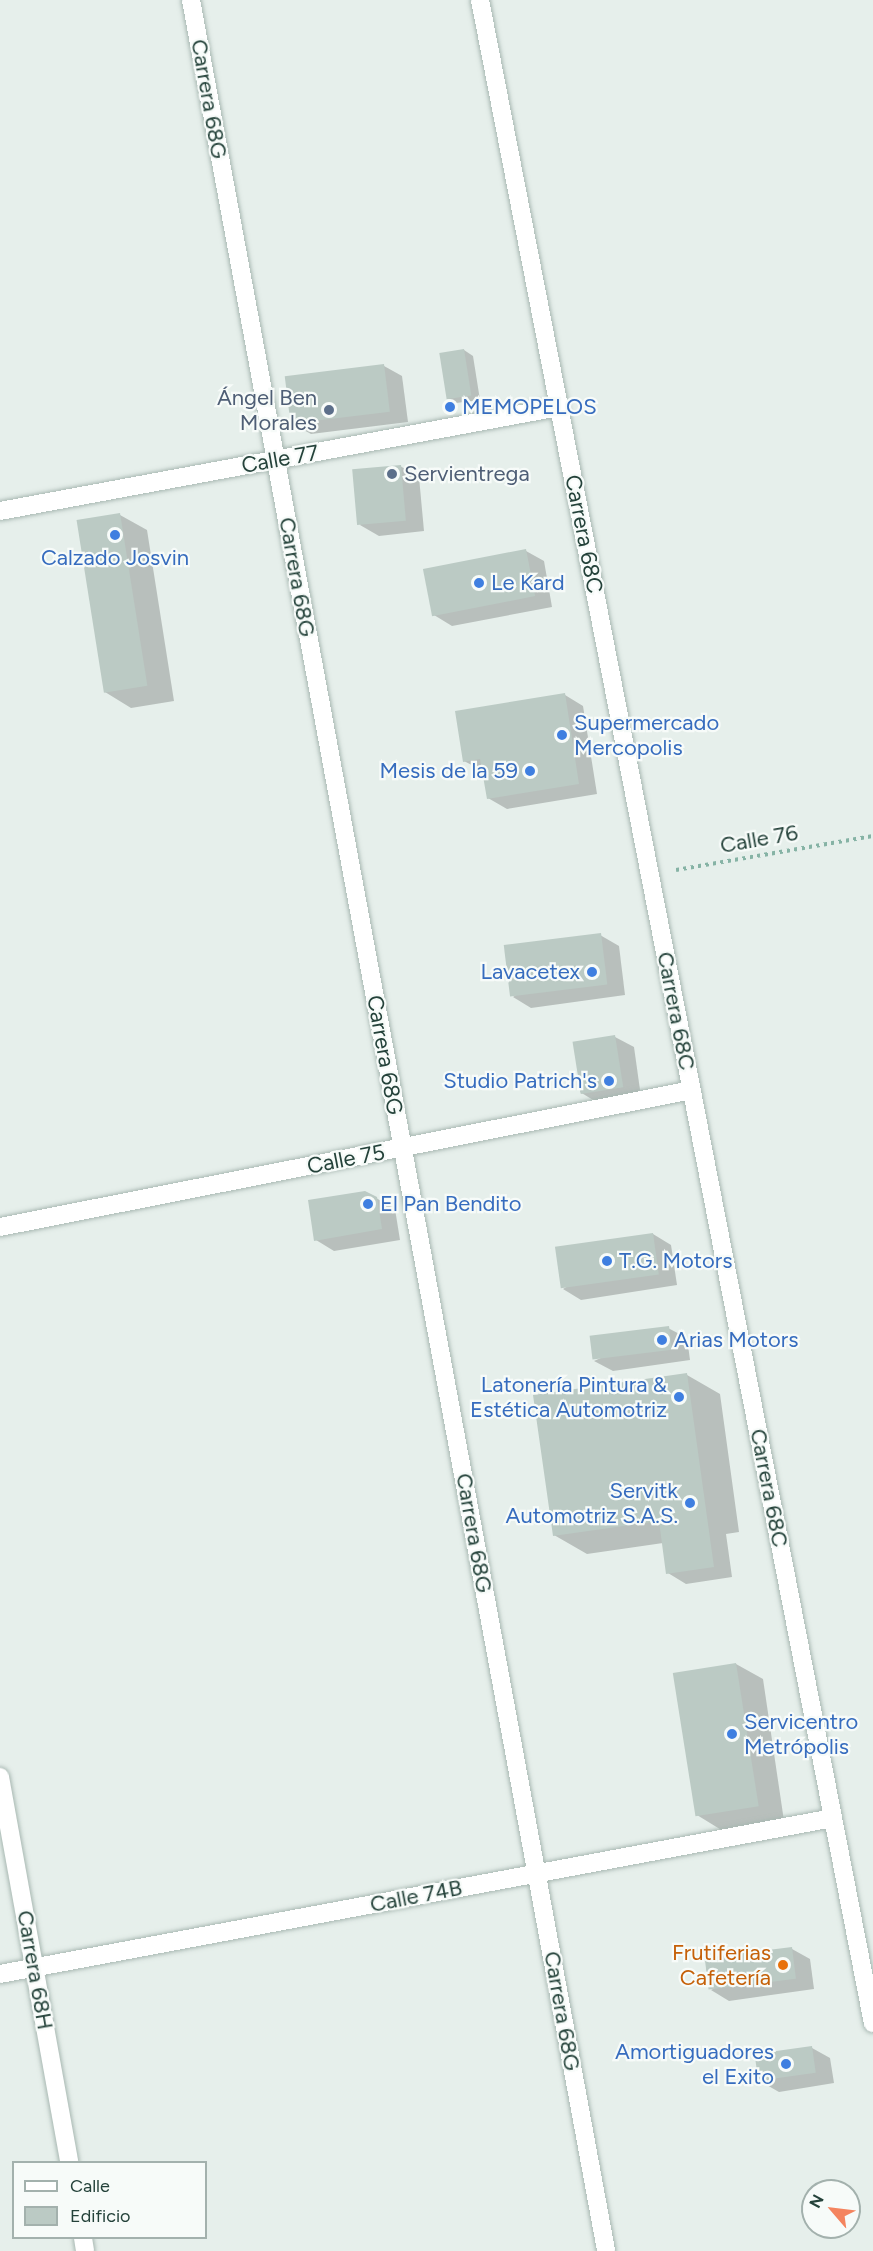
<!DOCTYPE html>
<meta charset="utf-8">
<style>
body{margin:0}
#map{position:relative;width:873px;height:2251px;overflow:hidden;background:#e6efeb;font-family:Figtree,sans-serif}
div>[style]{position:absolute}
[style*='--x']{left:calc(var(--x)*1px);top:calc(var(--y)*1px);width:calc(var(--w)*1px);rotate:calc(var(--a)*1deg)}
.shadow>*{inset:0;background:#0003}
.building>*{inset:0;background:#bbcac4;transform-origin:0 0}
.path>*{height:4px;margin-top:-2px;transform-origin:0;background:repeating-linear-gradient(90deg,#86b3a5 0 3px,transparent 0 7.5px)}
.roads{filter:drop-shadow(0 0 2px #a8b8b2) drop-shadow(0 0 2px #a8b8b2)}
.street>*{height:18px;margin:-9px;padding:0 9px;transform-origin:9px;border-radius:9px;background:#fff}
.secondary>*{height:18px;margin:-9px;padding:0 9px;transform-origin:9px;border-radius:9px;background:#fff}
.dots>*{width:16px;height:16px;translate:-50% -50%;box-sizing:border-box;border:3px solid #f7fbf9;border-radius:50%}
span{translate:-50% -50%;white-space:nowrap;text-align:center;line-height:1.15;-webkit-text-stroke:4.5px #f7fbf9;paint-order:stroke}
.street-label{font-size:22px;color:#24423a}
.service-label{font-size:22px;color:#4e5e75}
.right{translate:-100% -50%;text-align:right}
.left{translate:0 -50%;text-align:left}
.shop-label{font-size:22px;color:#366cbe}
.food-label{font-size:22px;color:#c56008}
.legend{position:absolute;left:12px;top:2161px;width:195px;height:78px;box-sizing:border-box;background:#f7fbf9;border:2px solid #a3b1ad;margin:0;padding:8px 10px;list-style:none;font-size:18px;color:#24423a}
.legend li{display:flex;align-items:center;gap:12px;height:30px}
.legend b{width:30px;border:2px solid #a3b1ad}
.north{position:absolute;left:801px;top:2179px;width:60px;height:60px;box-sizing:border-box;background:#f7fbf9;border:2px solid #a3b1ad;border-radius:50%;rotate:298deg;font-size:16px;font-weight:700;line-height:24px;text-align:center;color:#24423a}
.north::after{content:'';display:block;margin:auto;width:21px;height:27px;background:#f4845f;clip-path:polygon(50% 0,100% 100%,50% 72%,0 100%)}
</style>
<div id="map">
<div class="shadow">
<div style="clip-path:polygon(464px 350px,473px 356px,480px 400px,456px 403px,447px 398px)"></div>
<div style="clip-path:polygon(384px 366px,402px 376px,408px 422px,311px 434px,293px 424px)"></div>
<div style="clip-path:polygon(400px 466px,419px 477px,424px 531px,379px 536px,360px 525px)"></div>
<div style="clip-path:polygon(120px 515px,147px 530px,174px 701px,131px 708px,105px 692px)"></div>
<div style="clip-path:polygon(526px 551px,544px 561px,552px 607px,452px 626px,434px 615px)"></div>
<div style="clip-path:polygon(565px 695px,583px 706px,597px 794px,507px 809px,488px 798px,483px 771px,464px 761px)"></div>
<div style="clip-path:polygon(600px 935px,619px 946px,625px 995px,531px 1008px,513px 997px)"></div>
<div style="clip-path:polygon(615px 1037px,634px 1047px,641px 1097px,598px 1103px,580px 1092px)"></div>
<div style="clip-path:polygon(376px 1198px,395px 1209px,400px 1240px,334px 1251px,316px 1240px)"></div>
<div style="clip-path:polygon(653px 1234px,671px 1245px,677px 1285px,581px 1300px,563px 1289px)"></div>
<div style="clip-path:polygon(668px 1328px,687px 1338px,690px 1360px,613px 1371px,594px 1361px)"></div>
<div style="clip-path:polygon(687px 1375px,720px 1394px,739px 1532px,726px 1534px,732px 1577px,686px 1584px,668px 1573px,663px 1543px,587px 1554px,554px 1535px)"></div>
<div style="clip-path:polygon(736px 1664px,763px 1679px,784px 1821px,723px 1831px,697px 1815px)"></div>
<div style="clip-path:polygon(792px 1949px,810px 1959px,814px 1989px,729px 2001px,711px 1990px)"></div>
<div style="clip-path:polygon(812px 2048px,830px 2058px,834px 2083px,779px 2092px,760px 2081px)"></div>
</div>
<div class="building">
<div style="left:464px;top:349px;width:47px;height:25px;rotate:81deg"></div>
<div style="left:384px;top:364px;width:48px;height:100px;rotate:83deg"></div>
<div style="left:401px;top:465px;width:56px;height:49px;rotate:85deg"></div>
<div style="left:120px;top:513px;width:175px;height:44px;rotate:81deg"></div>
<div style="left:526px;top:549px;width:48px;height:105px;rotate:79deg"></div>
<div style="clip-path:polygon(565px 693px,579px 784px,487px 799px,480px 759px,463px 762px,455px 711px)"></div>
<div style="left:601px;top:933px;width:52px;height:98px;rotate:83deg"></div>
<div style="left:615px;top:1035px;width:53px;height:43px;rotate:81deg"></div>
<div style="clip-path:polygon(365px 1191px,377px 1197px,382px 1229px,314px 1241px,308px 1200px)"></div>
<div style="left:653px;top:1233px;width:42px;height:99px;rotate:82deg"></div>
<div style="left:669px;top:1326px;width:24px;height:80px;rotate:83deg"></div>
<div style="clip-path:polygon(687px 1373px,714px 1567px,666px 1574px,659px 1521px,553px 1536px,533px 1395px)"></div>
<div style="left:736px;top:1663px;width:145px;height:64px;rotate:81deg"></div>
<div style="left:792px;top:1947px;width:32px;height:88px;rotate:83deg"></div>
<div style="left:812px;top:2046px;width:27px;height:58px;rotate:82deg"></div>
</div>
<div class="path">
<div style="--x:676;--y:870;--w:200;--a:-9.8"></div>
</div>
<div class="roads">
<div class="street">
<div style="--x:191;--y:0;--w:2289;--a:79.55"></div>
<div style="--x:0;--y:1974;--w:847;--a:-10.61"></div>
</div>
<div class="secondary">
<div style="--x:480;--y:0;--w:2061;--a:79.01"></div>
<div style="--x:0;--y:511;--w:569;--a:-10.54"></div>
<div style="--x:0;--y:1227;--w:705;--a:-11.2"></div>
<div style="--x:0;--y:1777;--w:391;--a:79.8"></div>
<div style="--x:83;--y:2238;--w:13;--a:81"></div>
</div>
</div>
<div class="dots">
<div style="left:450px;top:407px;background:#3f7fe0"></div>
<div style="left:329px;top:410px;background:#5c6f8a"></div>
<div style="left:392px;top:474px;background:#5c6f8a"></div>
<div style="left:115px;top:535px;background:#3f7fe0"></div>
<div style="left:479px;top:583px;background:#3f7fe0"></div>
<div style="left:562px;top:735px;background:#3f7fe0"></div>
<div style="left:530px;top:771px;background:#3f7fe0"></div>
<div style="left:592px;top:972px;background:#3f7fe0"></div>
<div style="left:609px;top:1081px;background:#3f7fe0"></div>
<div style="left:368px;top:1204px;background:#3f7fe0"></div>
<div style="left:607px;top:1261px;background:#3f7fe0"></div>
<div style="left:662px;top:1340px;background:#3f7fe0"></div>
<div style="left:679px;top:1397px;background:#3f7fe0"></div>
<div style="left:690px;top:1503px;background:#3f7fe0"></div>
<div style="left:732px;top:1734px;background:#3f7fe0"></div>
<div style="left:783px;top:1965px;background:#e8710a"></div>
<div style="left:786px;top:2064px;background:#3f7fe0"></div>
</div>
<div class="street-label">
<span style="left:209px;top:99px;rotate:80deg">Carrera 68G</span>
<span style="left:280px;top:459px;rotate:-10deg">Calle 77</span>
<span style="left:584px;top:534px;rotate:79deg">Carrera 68C</span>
<span style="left:297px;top:577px;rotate:80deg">Carrera 68G</span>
<span style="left:759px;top:839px;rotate:-10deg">Calle 76</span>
<span style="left:676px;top:1011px;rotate:79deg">Carrera 68C</span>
<span style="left:385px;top:1055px;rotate:80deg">Carrera 68G</span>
<span style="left:346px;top:1159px;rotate:-11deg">Calle 75</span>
<span style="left:769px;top:1488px;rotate:79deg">Carrera 68C</span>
<span style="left:474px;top:1533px;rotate:80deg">Carrera 68G</span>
<span style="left:416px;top:1896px;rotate:-11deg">Calle 74B</span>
<span style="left:35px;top:1970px;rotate:80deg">Carrera 68H</span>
<span style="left:562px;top:2011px;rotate:80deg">Carrera 68G</span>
</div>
<div class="service-label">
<span class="right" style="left:317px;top:410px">Ángel Ben<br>Morales</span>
<span class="left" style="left:404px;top:474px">Servientrega</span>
</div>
<div class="shop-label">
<span class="left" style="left:462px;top:407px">MEMOPELOS</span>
<span style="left:115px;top:558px">Calzado Josvin</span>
<span class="left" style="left:491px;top:583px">Le Kard</span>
<span class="left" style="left:574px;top:735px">Supermercado<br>Mercopolis</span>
<span class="right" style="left:518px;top:771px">Mesis de la 59</span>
<span class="right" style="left:580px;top:972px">Lavacetex</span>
<span class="right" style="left:597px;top:1081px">Studio Patrich's</span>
<span class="left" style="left:380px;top:1204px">El Pan Bendito</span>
<span class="left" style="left:619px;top:1261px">T.G. Motors</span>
<span class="left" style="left:674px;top:1340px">Arias Motors</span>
<span class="right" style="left:667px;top:1397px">Latonería Pintura &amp;<br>Estética Automotriz</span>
<span class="right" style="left:678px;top:1503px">Servitk<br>Automotriz S.A.S.</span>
<span class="left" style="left:744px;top:1734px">Servicentro<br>Metrópolis</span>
<span class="right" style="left:774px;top:2064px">Amortiguadores<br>el Exito</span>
</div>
<div class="food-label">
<span class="right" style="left:771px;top:1965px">Frutiferias<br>Cafetería</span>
</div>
<ul class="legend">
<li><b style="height:8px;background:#fff"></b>Calle</li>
<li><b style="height:16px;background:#bbcac4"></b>Edificio</li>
</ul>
<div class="north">N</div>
</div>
